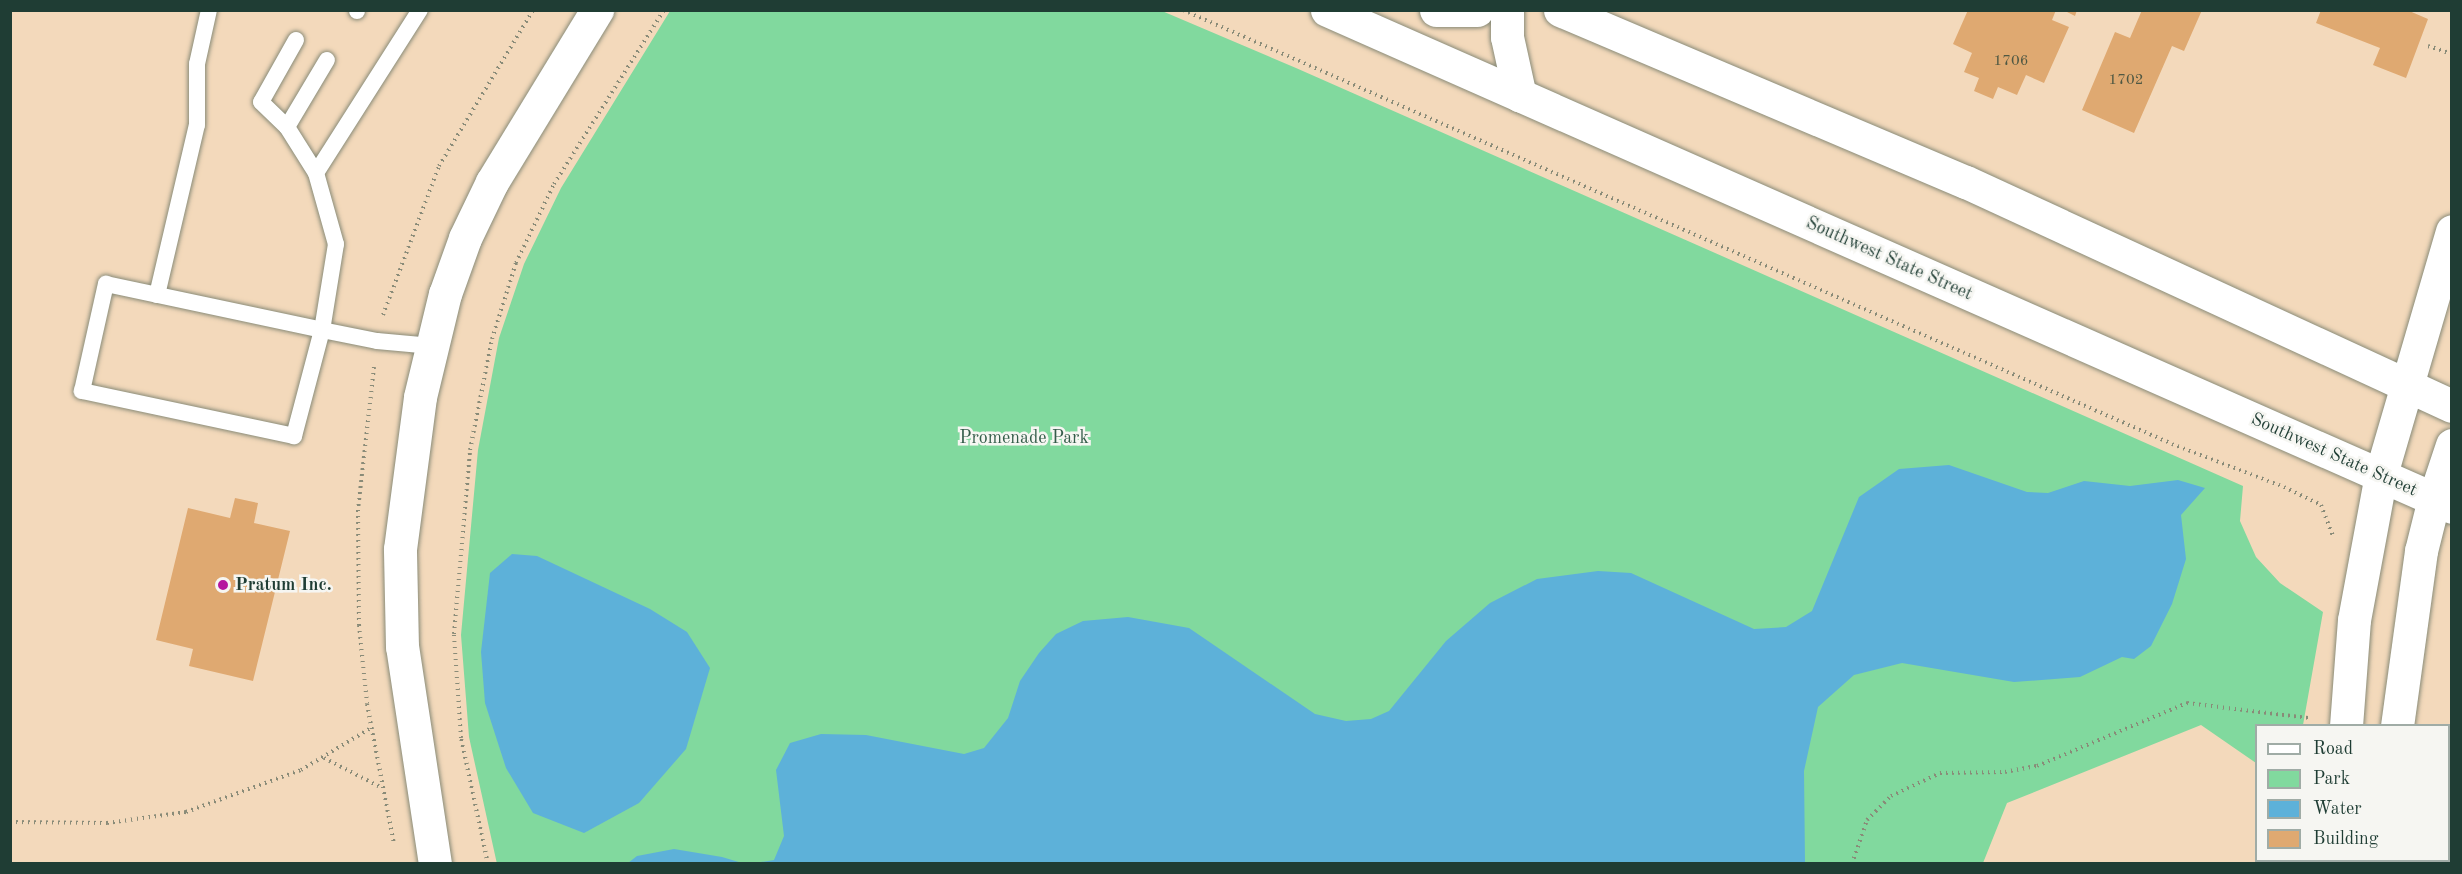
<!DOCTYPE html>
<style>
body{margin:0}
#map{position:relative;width:2462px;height:874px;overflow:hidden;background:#f3d9bb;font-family:"Old Standard TT",serif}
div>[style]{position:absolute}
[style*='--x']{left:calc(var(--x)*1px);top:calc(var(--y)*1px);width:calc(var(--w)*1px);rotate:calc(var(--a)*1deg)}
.green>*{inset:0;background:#81d99e}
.water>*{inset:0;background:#5db1d9}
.building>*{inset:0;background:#dfa971}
.path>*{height:4px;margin-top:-2px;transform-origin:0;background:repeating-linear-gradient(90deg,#898b78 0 1.5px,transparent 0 6px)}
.roads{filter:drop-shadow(0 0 2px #898b78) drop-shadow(0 0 2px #898b78)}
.service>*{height:16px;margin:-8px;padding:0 8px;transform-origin:8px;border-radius:8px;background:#fff}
.minor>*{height:33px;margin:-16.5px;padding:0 16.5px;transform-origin:16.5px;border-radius:16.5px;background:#fff}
.tertiary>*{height:33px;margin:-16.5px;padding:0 16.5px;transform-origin:16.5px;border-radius:16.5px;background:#fff}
.secondary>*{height:33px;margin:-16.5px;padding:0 16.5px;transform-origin:16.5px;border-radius:16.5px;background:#fff}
.dots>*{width:16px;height:16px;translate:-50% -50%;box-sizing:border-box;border:3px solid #f6f6f2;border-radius:50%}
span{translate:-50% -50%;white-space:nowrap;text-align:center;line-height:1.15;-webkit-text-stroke:5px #f6f6f2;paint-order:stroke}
.number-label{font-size:15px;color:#4f5843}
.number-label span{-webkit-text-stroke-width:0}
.street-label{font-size:18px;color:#1f3d34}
.park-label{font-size:18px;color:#335c49}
.poi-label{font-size:18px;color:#1f3d34;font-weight:700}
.left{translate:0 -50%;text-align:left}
.frame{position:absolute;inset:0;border:12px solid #1f3d34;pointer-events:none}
.legend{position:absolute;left:2255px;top:724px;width:195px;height:138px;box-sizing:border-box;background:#f6f6f2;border:2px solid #a0aca6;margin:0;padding:8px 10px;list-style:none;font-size:18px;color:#1f3d34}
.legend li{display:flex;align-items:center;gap:12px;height:30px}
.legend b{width:30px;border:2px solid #a0aca6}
</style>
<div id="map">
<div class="green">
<div style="clip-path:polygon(670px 11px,1162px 11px,1296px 68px,2243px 486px,2240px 521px,2256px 557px,2280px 583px,2323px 612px,2303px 725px,2256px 726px,2256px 763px,2201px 725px,2007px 803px,1983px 863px,497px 864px,469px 737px,461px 635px,478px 450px,499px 338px,524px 264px,561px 188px)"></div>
</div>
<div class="water">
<div style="clip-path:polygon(1949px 465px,2027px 492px,2048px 493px,2084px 481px,2130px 486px,2178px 480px,2205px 488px,2181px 515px,2186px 559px,2172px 604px,2151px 646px,2134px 659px,2122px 657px,2080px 677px,2014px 682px,1902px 663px,1854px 675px,1818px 707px,1804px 771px,1805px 863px,755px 863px,774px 860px,784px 836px,776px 770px,790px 743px,821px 734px,866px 735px,964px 754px,984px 748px,1008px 718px,1020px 681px,1039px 653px,1056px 634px,1083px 621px,1128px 617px,1189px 628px,1315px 714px,1346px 721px,1371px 719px,1389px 711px,1446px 641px,1490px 603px,1537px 579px,1598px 571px,1631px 573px,1754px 629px,1786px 627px,1812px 611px,1859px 497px,1899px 469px)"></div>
<div style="clip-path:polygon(512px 554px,537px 556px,650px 609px,687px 632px,710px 668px,686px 749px,639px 803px,584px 833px,533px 813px,506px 768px,485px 703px,481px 652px,490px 573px)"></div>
<div style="clip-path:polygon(674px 849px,722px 857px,742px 863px,628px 863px,637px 856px)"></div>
</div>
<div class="building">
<div style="clip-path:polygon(1968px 10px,2056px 10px,2052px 20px,2069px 27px,2044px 83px,2026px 75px,2017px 95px,1998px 87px,1993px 99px,1974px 91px,1979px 78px,1964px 72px,1972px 53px,1953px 44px)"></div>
<div style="clip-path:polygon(2063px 10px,2077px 10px,2075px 16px)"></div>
<div style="clip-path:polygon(2142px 10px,2202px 10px,2184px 51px,2172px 46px,2134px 133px,2082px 110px,2115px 32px,2130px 38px)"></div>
<div style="clip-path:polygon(2321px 10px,2407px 10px,2428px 19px,2406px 78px,2373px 65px,2380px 48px,2316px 23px)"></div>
<div style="clip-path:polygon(235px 498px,258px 503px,254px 523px,290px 531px,253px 681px,189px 666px,193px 649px,156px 640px,188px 508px,230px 518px)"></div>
</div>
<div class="path">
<div style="--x:1183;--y:10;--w:1080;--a:23.69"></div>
<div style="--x:2172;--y:444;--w:120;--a:21"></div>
<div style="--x:2284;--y:487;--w:41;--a:25.9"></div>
<div style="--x:2321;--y:505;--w:33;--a:69"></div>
<div style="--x:2428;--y:46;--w:25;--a:18"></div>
<div style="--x:383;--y:315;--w:159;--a:-69.4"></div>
<div style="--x:439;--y:166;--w:182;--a:-58.9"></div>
<div style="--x:374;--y:367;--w:144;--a:96.4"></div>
<div style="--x:358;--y:510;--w:115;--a:89.5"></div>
<div style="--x:359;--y:625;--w:79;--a:84.2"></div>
<div style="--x:367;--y:704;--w:143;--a:79.1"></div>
<div style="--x:324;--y:758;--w:65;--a:27.3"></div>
<div style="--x:10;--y:822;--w:97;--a:0.6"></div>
<div style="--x:107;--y:823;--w:80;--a:-7.9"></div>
<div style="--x:186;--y:812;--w:122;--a:-20.1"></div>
<div style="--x:301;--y:770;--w:82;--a:-31"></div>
<div style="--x:488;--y:864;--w:129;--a:-102.1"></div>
<div style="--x:461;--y:738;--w:104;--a:-93.9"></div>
<div style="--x:454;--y:634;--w:185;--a:-85"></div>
<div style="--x:470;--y:450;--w:113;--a:-78.8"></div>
<div style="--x:492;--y:339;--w:80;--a:-72.5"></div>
<div style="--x:516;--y:263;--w:88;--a:-64.3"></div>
<div style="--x:554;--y:184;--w:206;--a:-57.7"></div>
<div style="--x:1852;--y:864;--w:46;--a:-71.2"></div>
<div style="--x:1867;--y:820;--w:34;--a:-45"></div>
<div style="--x:1891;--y:796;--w:54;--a:-25.1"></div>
<div style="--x:1940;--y:773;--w:65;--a:-0.9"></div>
<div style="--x:2005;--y:772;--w:33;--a:-11"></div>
<div style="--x:2037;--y:766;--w:163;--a:-22.8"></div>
<div style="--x:2187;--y:703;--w:124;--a:7"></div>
<div style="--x:2290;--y:864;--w:4;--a:-76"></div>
</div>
<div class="roads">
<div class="service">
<div style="--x:357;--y:11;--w:1;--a:-90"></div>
<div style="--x:296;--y:40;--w:71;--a:119.4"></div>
<div style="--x:261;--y:102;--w:36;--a:44"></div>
<div style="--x:287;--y:127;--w:54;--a:57.8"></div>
<div style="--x:316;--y:173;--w:74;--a:74.3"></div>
<div style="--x:336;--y:244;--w:87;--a:99.2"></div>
<div style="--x:322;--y:330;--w:110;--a:104.8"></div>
<div style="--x:294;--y:436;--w:217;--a:-168"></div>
<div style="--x:82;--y:391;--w:110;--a:-77.4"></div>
<div style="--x:106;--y:284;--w:221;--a:12"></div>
<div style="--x:322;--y:330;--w:56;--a:11.3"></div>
<div style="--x:377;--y:341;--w:55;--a:5.2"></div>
<div style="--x:287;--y:127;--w:78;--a:-59.2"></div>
<div style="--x:316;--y:173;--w:193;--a:-57.5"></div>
<div style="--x:157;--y:295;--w:175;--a:-76.8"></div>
<div style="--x:197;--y:125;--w:61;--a:-90"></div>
<div style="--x:197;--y:64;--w:55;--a:-77.5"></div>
</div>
<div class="minor">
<div style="--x:2346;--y:726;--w:106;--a:-85.7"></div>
<div style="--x:2354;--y:620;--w:148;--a:-79.5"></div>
<div style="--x:2397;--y:726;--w:177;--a:-82.2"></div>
<div style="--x:2421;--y:551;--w:54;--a:-76"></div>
<div style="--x:2330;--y:864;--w:4;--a:-76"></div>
<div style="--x:2378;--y:864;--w:4;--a:-76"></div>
</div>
<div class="tertiary">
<div style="--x:2381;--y:474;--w:253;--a:-73.7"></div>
<div style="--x:2434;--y:499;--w:57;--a:-71.6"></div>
<div style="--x:435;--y:864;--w:219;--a:-98.6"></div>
<div style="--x:402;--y:647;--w:98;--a:-91.2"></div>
<div style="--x:400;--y:549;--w:153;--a:-82.5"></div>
<div style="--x:420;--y:397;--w:106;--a:-76.4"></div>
<div style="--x:445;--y:294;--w:59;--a:-70.3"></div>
<div style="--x:465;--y:238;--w:62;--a:-64.3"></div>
<div style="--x:492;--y:182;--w:202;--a:-58.6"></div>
</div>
<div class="secondary">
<div style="--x:1327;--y:10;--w:1230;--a:23.83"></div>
<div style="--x:1436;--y:10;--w:41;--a:0"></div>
<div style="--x:1507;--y:10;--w:27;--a:90"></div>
<div style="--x:1507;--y:37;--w:60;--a:77.6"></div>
<div style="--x:1560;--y:10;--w:441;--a:23"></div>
<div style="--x:1966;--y:182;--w:535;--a:24.75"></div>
</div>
</div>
<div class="dots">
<div style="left:223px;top:585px;background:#b5179e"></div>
</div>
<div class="number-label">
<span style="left:2011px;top:62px">1706</span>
<span style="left:2126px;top:81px">1702</span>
</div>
<div class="street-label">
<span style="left:1889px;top:259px;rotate:24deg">Southwest State Street</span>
<span style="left:2334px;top:455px;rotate:24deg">Southwest State Street</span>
</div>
<div class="park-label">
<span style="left:1024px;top:438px">Promenade Park</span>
</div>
<div class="poi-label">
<span class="left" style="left:235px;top:585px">Pratum Inc.</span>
</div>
<div class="frame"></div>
<ul class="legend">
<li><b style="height:8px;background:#fff"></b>Road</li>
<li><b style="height:16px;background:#81d99e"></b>Park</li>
<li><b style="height:16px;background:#5db1d9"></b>Water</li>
<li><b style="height:16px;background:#dfa971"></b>Building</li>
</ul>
</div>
